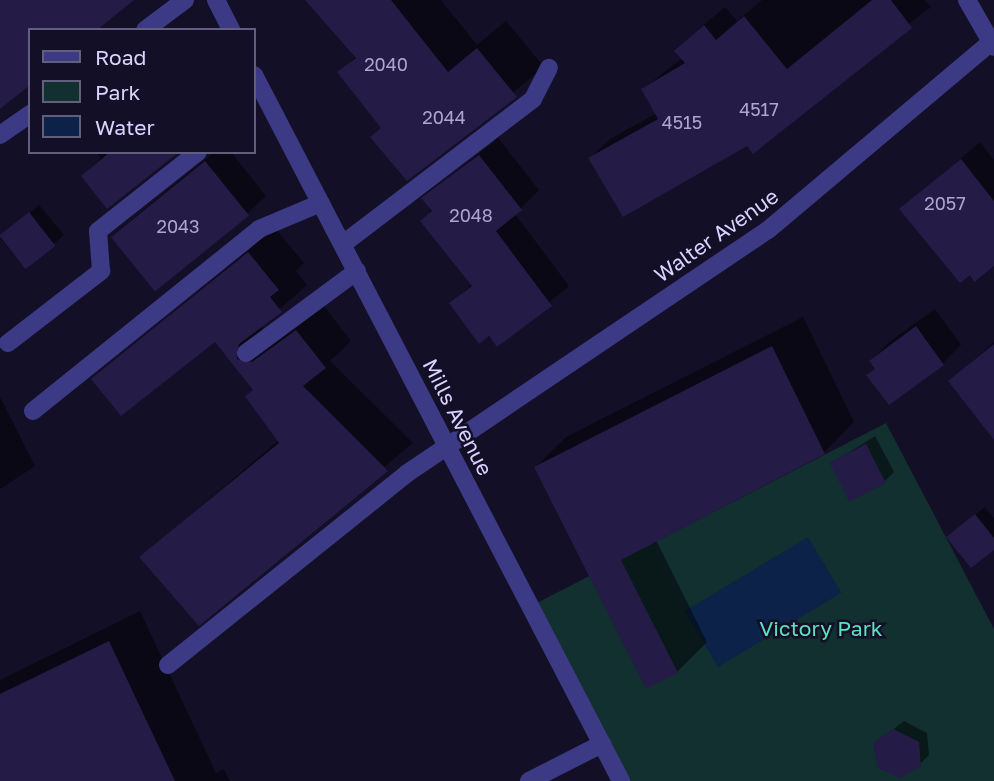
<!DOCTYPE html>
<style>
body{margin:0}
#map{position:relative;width:994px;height:781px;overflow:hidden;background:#130f26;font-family:"Golos Text",sans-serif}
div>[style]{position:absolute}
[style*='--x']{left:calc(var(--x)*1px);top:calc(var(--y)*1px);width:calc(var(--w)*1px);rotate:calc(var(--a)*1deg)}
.green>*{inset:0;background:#12302f}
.water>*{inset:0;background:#0c2248;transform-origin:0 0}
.shadow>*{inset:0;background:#0007;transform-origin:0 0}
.building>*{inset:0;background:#241b47;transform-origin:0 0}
.minor>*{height:18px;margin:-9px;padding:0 9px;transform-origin:9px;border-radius:9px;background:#3d3a85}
span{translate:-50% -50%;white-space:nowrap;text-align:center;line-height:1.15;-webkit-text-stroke:5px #130f26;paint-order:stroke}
.number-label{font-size:18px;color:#aca6d1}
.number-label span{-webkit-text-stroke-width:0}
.street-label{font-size:21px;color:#d9d4ff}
.park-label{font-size:21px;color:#5fe0c0}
.legend{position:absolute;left:28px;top:28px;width:228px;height:126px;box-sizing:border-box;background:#130f26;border:2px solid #625e7d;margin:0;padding:9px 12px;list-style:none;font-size:21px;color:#d9d4ff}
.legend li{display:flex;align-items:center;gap:14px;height:35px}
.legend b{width:35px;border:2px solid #625e7d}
</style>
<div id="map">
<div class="green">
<div style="clip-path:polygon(886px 423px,994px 629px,994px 781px,621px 781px,531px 606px)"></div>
</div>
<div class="water">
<div style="left:808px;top:537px;width:65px;height:144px;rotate:59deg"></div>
</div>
<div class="shadow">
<div style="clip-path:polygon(308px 0,441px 0,477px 45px,506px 21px,544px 67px,407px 179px,383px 127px,340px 72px,356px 56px)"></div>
<div style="clip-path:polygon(762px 0,925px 0,931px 7px,748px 144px,590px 158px,610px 139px,657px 113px,643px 89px,682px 58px,677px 51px,696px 31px,725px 7px,737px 21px)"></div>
<div style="clip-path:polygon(498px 138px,539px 190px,515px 214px,569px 286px,497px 345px,452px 303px,472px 284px,424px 199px)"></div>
<div style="clip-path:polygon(980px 142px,994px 160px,994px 254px,902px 209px)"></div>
<div style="clip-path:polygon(96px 152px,176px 152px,83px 176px,101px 158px)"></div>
<div style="clip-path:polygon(214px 152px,231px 152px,266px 196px,247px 214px,112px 236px)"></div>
<div style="left:39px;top:205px;width:39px;height:51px;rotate:50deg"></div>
<div style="clip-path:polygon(275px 228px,304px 263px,296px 271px,307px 285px,263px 324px,262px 333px,323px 305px,351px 341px,330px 361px,413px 443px,199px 623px,141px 557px,279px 440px,255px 389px,215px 339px,94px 379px)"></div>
<div style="clip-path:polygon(935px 309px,961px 345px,943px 363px,868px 375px,876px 368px,871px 361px,889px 342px)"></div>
<div style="clip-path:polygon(803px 317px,854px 422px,824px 453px,656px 540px,707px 642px,677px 672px,536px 467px,566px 437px)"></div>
<div style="clip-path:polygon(994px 342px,994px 430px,950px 381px)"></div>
<div style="clip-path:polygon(0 397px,35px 466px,0 489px)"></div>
<div style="clip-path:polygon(875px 436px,894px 472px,885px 481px,832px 463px)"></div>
<div style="clip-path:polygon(985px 507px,994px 518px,994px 548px,958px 528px)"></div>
<div style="clip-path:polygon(140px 611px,216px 773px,224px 769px,230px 781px,0 781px,0 680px)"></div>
<div style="clip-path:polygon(904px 721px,927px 733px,929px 755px,920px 764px,874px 744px)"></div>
</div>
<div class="building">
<div style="clip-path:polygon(0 0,134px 0,97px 30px,30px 30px,30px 85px,0 109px)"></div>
<div style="clip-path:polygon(305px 0,391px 0,448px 72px,477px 48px,517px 97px,407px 181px,370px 137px,381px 128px,337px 72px,356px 58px)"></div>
<div style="clip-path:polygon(872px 0,891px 0,912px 28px,753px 154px,747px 146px,623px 217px,588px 158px,658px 119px,641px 89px,685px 63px,674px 51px,704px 25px,716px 40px,744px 16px,787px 69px)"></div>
<div style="clip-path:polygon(110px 152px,179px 152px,107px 209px,81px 176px)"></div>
<div style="clip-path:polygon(479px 155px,522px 210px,496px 231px,552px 306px,497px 347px,489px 336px,479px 344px,449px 303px,472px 286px,420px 221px,432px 211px,421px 198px)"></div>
<div style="clip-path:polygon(961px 159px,994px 201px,994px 266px,974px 282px,970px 275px,960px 283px,899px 209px)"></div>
<div style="left:205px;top:161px;width:70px;height:121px;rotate:51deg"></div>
<div style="left:29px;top:212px;width:43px;height:38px;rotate:52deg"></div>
<div style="clip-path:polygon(248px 252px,279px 290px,270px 297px,282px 312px,239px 344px,237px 359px,252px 362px,296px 330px,326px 368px,303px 386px,388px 471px,199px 626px,139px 557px,279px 443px,245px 396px,253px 390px,215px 342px,121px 416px,91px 379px)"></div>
<div style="clip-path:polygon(916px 326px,944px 365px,889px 405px,866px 375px,875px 369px,869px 361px)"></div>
<div style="clip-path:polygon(994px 344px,994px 440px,948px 381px)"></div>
<div style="clip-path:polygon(772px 346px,825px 454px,621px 560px,678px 673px,646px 689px,534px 467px)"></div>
<div style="left:866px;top:444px;width:44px;height:41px;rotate:63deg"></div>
<div style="clip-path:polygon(975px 514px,994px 538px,994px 550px,971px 568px,946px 537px)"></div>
<div style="clip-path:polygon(109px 641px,175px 781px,0 781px,0 694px)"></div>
<div style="clip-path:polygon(893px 729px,919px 742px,921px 766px,900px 778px,878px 768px,873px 743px)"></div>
</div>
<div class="minor">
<div style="--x:216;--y:0;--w:34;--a:63"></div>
<div style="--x:967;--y:0;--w:54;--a:60.1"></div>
<div style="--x:145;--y:30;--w:50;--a:-36.9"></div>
<div style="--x:254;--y:75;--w:796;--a:62.53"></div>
<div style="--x:0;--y:135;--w:37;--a:-35"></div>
<div style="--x:343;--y:244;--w:239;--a:-37.3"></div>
<div style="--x:533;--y:99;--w:35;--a:-63"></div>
<div style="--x:8;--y:343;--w:118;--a:-37.7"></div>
<div style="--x:101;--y:271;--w:40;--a:-94.3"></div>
<div style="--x:98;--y:231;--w:127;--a:-38.3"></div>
<div style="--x:246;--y:353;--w:138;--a:-36.5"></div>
<div style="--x:33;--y:411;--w:290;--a:-38.8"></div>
<div style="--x:259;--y:229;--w:67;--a:-22.8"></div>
<div style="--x:168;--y:665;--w:305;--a:-38.7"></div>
<div style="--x:406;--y:474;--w:437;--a:-34"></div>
<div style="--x:768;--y:230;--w:295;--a:-40.1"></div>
<div style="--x:529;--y:781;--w:82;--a:-26.9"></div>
</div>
<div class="number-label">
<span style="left:386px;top:64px">2040</span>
<span style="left:759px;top:109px">4517</span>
<span style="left:444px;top:117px">2044</span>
<span style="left:682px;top:122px">4515</span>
<span style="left:945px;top:203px">2057</span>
<span style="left:471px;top:215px">2048</span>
<span style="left:178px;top:226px">2043</span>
</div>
<div class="street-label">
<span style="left:716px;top:235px;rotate:-35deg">Walter Avenue</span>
<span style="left:458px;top:417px;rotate:63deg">Mills Avenue</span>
</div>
<div class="park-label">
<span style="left:821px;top:628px">Victory Park</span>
</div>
<ul class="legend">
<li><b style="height:9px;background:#3d3a85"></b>Road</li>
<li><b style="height:19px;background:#12302f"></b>Park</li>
<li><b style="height:19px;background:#0c2248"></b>Water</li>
</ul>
</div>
